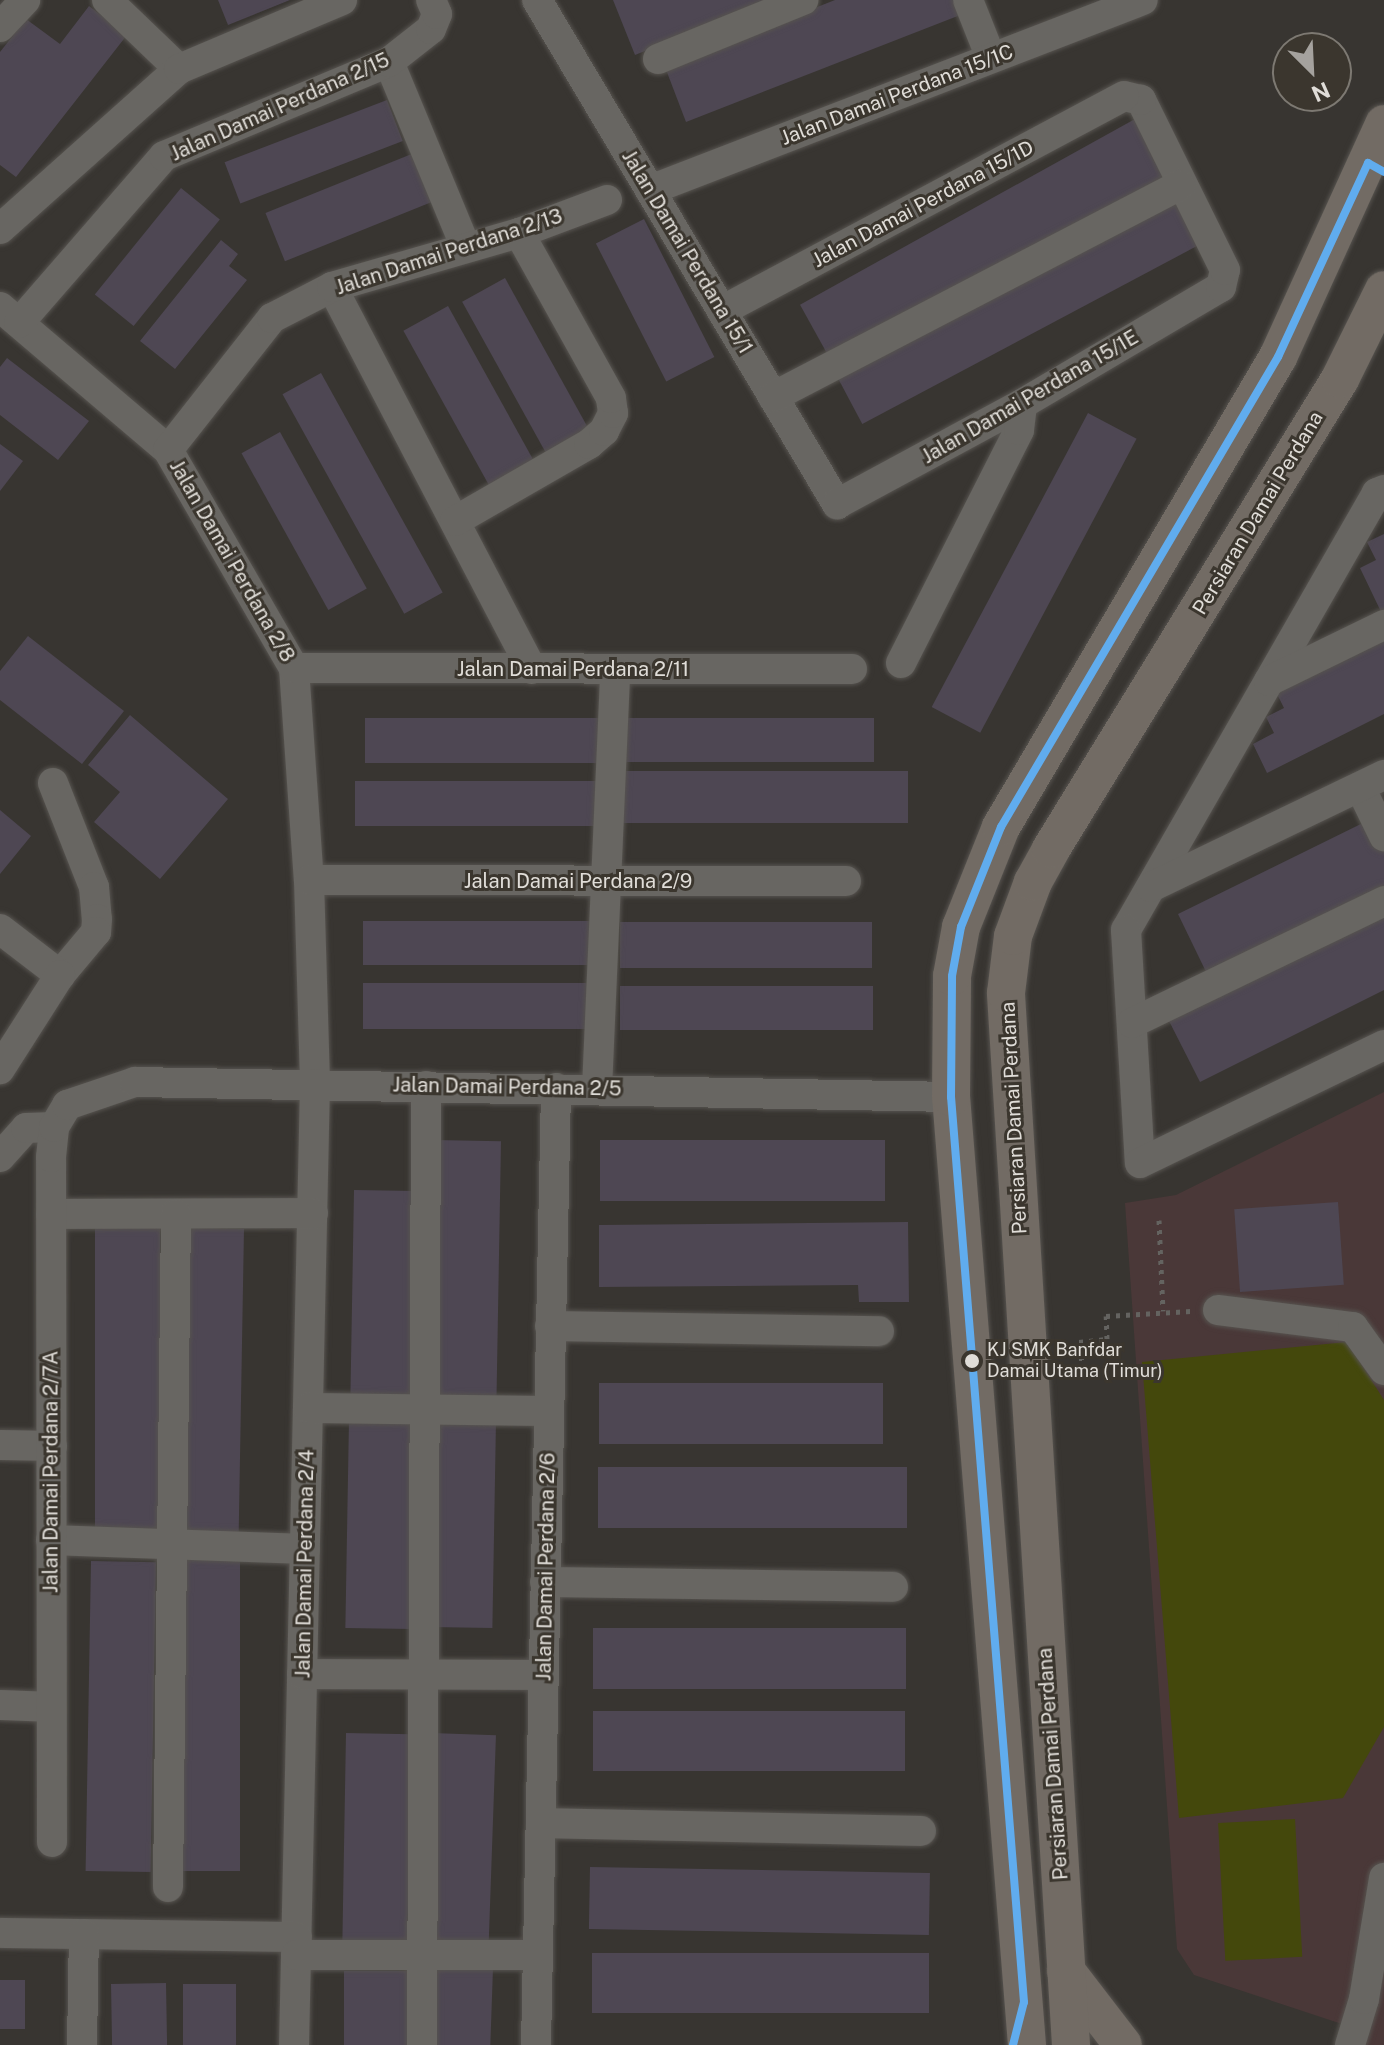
<!DOCTYPE html>
<style>
body{margin:0}
#map{position:relative;width:1384px;height:2045px;overflow:hidden;background:#383531;font-family:"Public Sans",sans-serif}
div>[style]{position:absolute}
[style*='--x']{left:calc(var(--x)*1px);top:calc(var(--y)*1px);width:calc(var(--w)*1px);rotate:calc(var(--a)*1deg)}
.education>*{inset:0;background:#4a3838}
.green>*{inset:0;background:#44480c;transform-origin:0 0}
.building>*{inset:0;background:#4e4753;transform-origin:0 0}
.path>*{height:5px;margin-top:-2.5px;transform-origin:0;background:repeating-linear-gradient(90deg,#646360 0 4px,transparent 0 10px)}
.roads{filter:drop-shadow(0 0 2px #56534f) drop-shadow(0 0 2px #56534f)}
.minor>*{height:30px;margin:-15px;padding:0 15px;transform-origin:15px;border-radius:15px;background:#686662}
.major>*{height:38px;margin:-19px;padding:0 19px;transform-origin:19px;border-radius:19px;background:#726b64}
.bus-1>*{height:8px;margin:-4px;padding:0 4px;transform-origin:4px;border-radius:4px;background:#60acee}
.dots>*{width:22px;height:22px;translate:-50% -50%;box-sizing:border-box;border:4px solid #3b362e;border-radius:50%}
span{translate:-50% -50%;white-space:nowrap;text-align:center;line-height:1.15;-webkit-text-stroke:6px #3b362e;paint-order:stroke}
.bus-label{font-size:18px;color:#e0ddd8}
.left{translate:0 -50%;text-align:left}
.street-label{font-size:20px;color:#e0ddd8}
.north{position:absolute;left:1272px;top:32px;width:80px;height:80px;box-sizing:border-box;background:#3b362e;border:2px solid #7d7972;border-radius:50%;rotate:156deg;font-size:22px;font-weight:700;line-height:32px;text-align:center;color:#e0ddd8}
.north::after{content:'';display:block;margin:auto;width:28px;height:36px;background:#a5a29e;clip-path:polygon(50% 0,100% 100%,50% 72%,0 100%)}
</style>
<div id="map">
<div class="education">
<div style="clip-path:polygon(1384px 1092px,1384px 2045px,1347px 2045px,1354px 2028px,1194px 1975px,1177px 1949px,1125px 1203px,1176px 1195px)"></div>
</div>
<div class="green">
<div style="clip-path:polygon(1347px 1342px,1384px 1400px,1384px 1727px,1343px 1798px,1179px 1818px,1142px 1362px)"></div>
<div style="left:1295px;top:1819px;width:138px;height:77px;rotate:87deg"></div>
</div>
<div class="building">
<div style="clip-path:polygon(218px 0,290px 0,228px 25px)"></div>
<div style="clip-path:polygon(613px 0,772px 0,635px 55px)"></div>
<div style="clip-path:polygon(835px 0,963px 0,968px 12px,686px 122px,665px 67px)"></div>
<div style="clip-path:polygon(89px 6px,127px 35px,16px 177px,0 165px,0 52px,26px 19px,60px 44px)"></div>
<div style="left:387px;top:100px;width:44px;height:174px;rotate:69deg"></div>
<div style="left:1135px;top:119px;width:68px;height:383px;rotate:61deg"></div>
<div style="left:424px;top:149px;width:52px;height:171px;rotate:68deg"></div>
<div style="left:181px;top:188px;width:50px;height:137px;rotate:39deg"></div>
<div style="left:1172px;top:197px;width:55px;height:380px;rotate:62deg"></div>
<div style="left:644px;top:219px;width:155px;height:54px;rotate:63deg"></div>
<div style="clip-path:polygon(221px 240px,238px 254px,229px 266px,247px 280px,175px 369px,140px 341px)"></div>
<div style="left:505px;top:278px;width:178px;height:49px;rotate:61deg"></div>
<div style="left:448px;top:306px;width:180px;height:51px;rotate:61deg"></div>
<div style="clip-path:polygon(7px 358px,89px 421px,58px 460px,0 415px,0 367px)"></div>
<div style="left:321px;top:373px;width:251px;height:44px;rotate:61deg"></div>
<div style="left:1088px;top:413px;width:55px;height:333px;rotate:28deg"></div>
<div style="left:280px;top:432px;width:179px;height:44px;rotate:61deg"></div>
<div style="clip-path:polygon(0 444px,23px 461px,0 491px)"></div>
<div style="clip-path:polygon(1384px 534px,1384px 618px,1360px 568px,1376px 560px,1367px 542px)"></div>
<div style="clip-path:polygon(1384px 635px,1384px 714px,1267px 773px,1253px 744px,1274px 733px,1266px 717px,1284px 708px,1275px 690px)"></div>
<div style="clip-path:polygon(28px 636px,124px 711px,82px 764px,0 700px,0 671px)"></div>
<div style="clip-path:polygon(130px 715px,228px 799px,160px 879px,94px 822px,120px 792px,88px 765px)"></div>
<div style="left:365px;top:718px;width:233px;height:45px"></div>
<div style="left:621px;top:718px;width:253px;height:44px"></div>
<div style="left:623px;top:771px;width:285px;height:52px"></div>
<div style="left:355px;top:781px;width:241px;height:45px"></div>
<div style="clip-path:polygon(0 810px,31px 836px,0 874px)"></div>
<div style="clip-path:polygon(1371px 819px,1384px 845px,1384px 892px,1209px 978px,1178px 914px)"></div>
<div style="clip-path:polygon(1384px 911px,1384px 990px,1200px 1082px,1168px 1019px)"></div>
<div style="left:363px;top:921px;width:235px;height:44px"></div>
<div style="left:620px;top:922px;width:252px;height:46px"></div>
<div style="left:363px;top:983px;width:234px;height:46px"></div>
<div style="left:620px;top:986px;width:253px;height:44px"></div>
<div style="left:435px;top:1140px;width:66px;height:259px;rotate:1deg"></div>
<div style="left:600px;top:1140px;width:285px;height:61px"></div>
<div style="left:354px;top:1190px;width:61px;height:208px;rotate:1deg"></div>
<div style="left:1338px;top:1202px;width:83px;height:104px;rotate:86deg"></div>
<div style="clip-path:polygon(908px 1222px,909px 1302px,859px 1302px,858px 1285px,599px 1287px,599px 1225px)"></div>
<div style="left:95px;top:1227px;width:65px;height:309px"></div>
<div style="left:181px;top:1228px;width:63px;height:309px;rotate:1deg"></div>
<div style="left:599px;top:1383px;width:284px;height:61px"></div>
<div style="left:349px;top:1419px;width:66px;height:209px;rotate:1deg"></div>
<div style="left:434px;top:1420px;width:62px;height:207px;rotate:1deg"></div>
<div style="left:907px;top:1467px;width:61px;height:309px;rotate:90deg"></div>
<div style="left:177px;top:1560px;width:63px;height:311px"></div>
<div style="left:91px;top:1561px;width:65px;height:310px;rotate:1deg"></div>
<div style="left:593px;top:1628px;width:313px;height:61px"></div>
<div style="left:593px;top:1711px;width:312px;height:60px"></div>
<div style="left:346px;top:1733px;width:65px;height:208px;rotate:1deg"></div>
<div style="left:432px;top:1733px;width:64px;height:211px;rotate:2deg"></div>
<div style="left:590px;top:1867px;width:340px;height:62px;rotate:1deg"></div>
<div style="left:592px;top:1953px;width:337px;height:60px"></div>
<div style="left:430px;top:1967px;width:63px;height:78px;rotate:2deg"></div>
<div style="left:344px;top:1971px;width:66px;height:74px"></div>
<div style="left:0;top:1980px;width:25px;height:49px"></div>
<div style="left:166px;top:1983px;width:62px;height:55px;rotate:89deg"></div>
<div style="left:183px;top:1984px;width:53px;height:61px"></div>
</div>
<div class="path">
<div style="--x:1159;--y:1220;--w:91;--a:87.5"></div>
<div style="--x:1062;--y:1372;--w:21;--a:-5"></div>
<div style="--x:1083;--y:1370;--w:28;--a:-98"></div>
<div style="--x:1079;--y:1342;--w:28;--a:-6"></div>
<div style="--x:1107;--y:1339;--w:23;--a:-92"></div>
<div style="--x:1106;--y:1316;--w:85;--a:-3.4"></div>
</div>
<div class="roads">
<div class="minor">
<div style="--x:107;--y:0;--w:100;--a:43.8"></div>
<div style="--x:537;--y:0;--w:587;--a:59.24"></div>
<div style="--x:837;--y:504;--w:210;--a:-28.4"></div>
<div style="--x:1022;--y:404;--w:231;--a:-30.5"></div>
<div style="--x:1221;--y:287;--w:17;--a:-77"></div>
<div style="--x:1225;--y:270;--w:190;--a:-116.3"></div>
<div style="--x:1141;--y:100;--w:17;--a:-167"></div>
<div style="--x:1124;--y:96;--w:456;--a:151.9"></div>
<div style="--x:968;--y:0;--w:62;--a:68.4"></div>
<div style="--x:0;--y:27;--w:37;--a:-47"></div>
<div style="--x:658;--y:59;--w:157;--a:-22.1"></div>
<div style="--x:389;--y:62;--w:201;--a:67.5"></div>
<div style="--x:650;--y:190;--w:528;--a:-21.08"></div>
<div style="--x:0;--y:229;--w:240;--a:-41.8"></div>
<div style="--x:179;--y:69;--w:177;--a:-22.9"></div>
<div style="--x:332;--y:287;--w:431;--a:62.4"></div>
<div style="--x:0;--y:307;--w:221;--a:40.4"></div>
<div style="--x:168;--y:450;--w:252;--a:60"></div>
<div style="--x:294;--y:668;--w:213;--a:86"></div>
<div style="--x:309;--y:880;--w:204;--a:88.3"></div>
<div style="--x:315;--y:1084;--w:961;--a:91.25"></div>
<div style="--x:19;--y:323;--w:221;--a:-49"></div>
<div style="--x:164;--y:156;--w:244;--a:-22.7"></div>
<div style="--x:389;--y:62;--w:53;--a:-38.2"></div>
<div style="--x:431;--y:29;--w:16;--a:-68"></div>
<div style="--x:437;--y:14;--w:15;--a:-113"></div>
<div style="--x:773;--y:397;--w:459;--a:-27.5"></div>
<div style="--x:168;--y:450;--w:168;--a:-51.8"></div>
<div style="--x:272;--y:318;--w:68;--a:-27.3"></div>
<div style="--x:332;--y:287;--w:195;--a:-16.1"></div>
<div style="--x:519;--y:233;--w:94;--a:-20.6"></div>
<div style="--x:1384;--y:490;--w:8;--a:157"></div>
<div style="--x:1377;--y:493;--w:504;--a:119.87"></div>
<div style="--x:1126;--y:930;--w:233;--a:86.6"></div>
<div style="--x:1140;--y:1163;--w:271;--a:-25.8"></div>
<div style="--x:455;--y:521;--w:155;--a:-29.9"></div>
<div style="--x:589;--y:444;--w:20;--a:-41"></div>
<div style="--x:604;--y:431;--w:20;--a:-63"></div>
<div style="--x:613;--y:413;--w:15;--a:-98"></div>
<div style="--x:611;--y:398;--w:189;--a:-119.1"></div>
<div style="--x:901;--y:663;--w:261;--a:-63.1"></div>
<div style="--x:1019;--y:430;--w:26;--a:-83"></div>
<div style="--x:294;--y:668;--w:558;--a:0.1"></div>
<div style="--x:1269;--y:681;--w:128;--a:-26"></div>
<div style="--x:53;--y:783;--w:112;--a:68.5"></div>
<div style="--x:94;--y:887;--w:32;--a:85"></div>
<div style="--x:97;--y:919;--w:13;--a:94"></div>
<div style="--x:96;--y:932;--w:56;--a:129.9"></div>
<div style="--x:1360;--y:787;--w:55;--a:63.9"></div>
<div style="--x:309;--y:880;--w:537;--a:0.11"></div>
<div style="--x:1151;--y:887;--w:259;--a:-25.7"></div>
<div style="--x:0;--y:929;--w:76;--a:37.5"></div>
<div style="--x:60;--y:975;--w:112;--a:122.6"></div>
<div style="--x:1132;--y:1023;--w:280;--a:-25.8"></div>
<div style="--x:597;--y:1089;--w:420;--a:-87.5"></div>
<div style="--x:0;--y:1157;--w:39;--a:-48"></div>
<div style="--x:26;--y:1128;--w:28;--a:-2"></div>
<div style="--x:51;--y:1214;--w:262;--a:-0.2"></div>
<div style="--x:1218;--y:1310;--w:136;--a:7.2"></div>
<div style="--x:1353;--y:1327;--w:53;--a:54.2"></div>
<div style="--x:550;--y:1326;--w:329;--a:0.9"></div>
<div style="--x:308;--y:1408;--w:241;--a:0.7"></div>
<div style="--x:0;--y:1445;--w:52;--a:1.1"></div>
<div style="--x:51;--y:1540;--w:254;--a:2"></div>
<div style="--x:545;--y:1582;--w:348;--a:0.8"></div>
<div style="--x:302;--y:1674;--w:241;--a:0.2"></div>
<div style="--x:0;--y:1705;--w:51;--a:2.2"></div>
<div style="--x:541;--y:1823;--w:380;--a:1.2"></div>
<div style="--x:52;--y:1842;--w:685;--a:-90.08"></div>
<div style="--x:51;--y:1157;--w:30;--a:-84"></div>
<div style="--x:54;--y:1127;--w:26;--a:-59"></div>
<div style="--x:67;--y:1105;--w:72;--a:-18.7"></div>
<div style="--x:135;--y:1082;--w:816;--a:1.05"></div>
<div style="--x:168;--y:1887;--w:673;--a:-89.32"></div>
<div style="--x:0;--y:1933;--w:297;--a:0.8"></div>
<div style="--x:296;--y:1955;--w:242;--a:0"></div>
<div style="--x:82;--y:2045;--w:111;--a:-89"></div>
<div style="--x:422;--y:2045;--w:959;--a:-89.76"></div>
<div style="--x:536;--y:2045;--w:957;--a:-88.8"></div>
<div style="--x:1350;--y:2045;--w:48;--a:-73.1"></div>
<div style="--x:1364;--y:1999;--w:123;--a:-80.6"></div>
</div>
<div class="major">
<div style="--x:1066;--y:1971;--w:93;--a:52.4"></div>
<div style="--x:1027;--y:2045;--w:951;--a:-94.58"></div>
<div style="--x:951;--y:1097;--w:121;--a:-89.5"></div>
<div style="--x:952;--y:976;--w:50;--a:-79.6"></div>
<div style="--x:961;--y:927;--w:108;--a:-68.2"></div>
<div style="--x:1001;--y:827;--w:546;--a:-59.49"></div>
<div style="--x:1278;--y:357;--w:256;--a:-65.5"></div>
<div style="--x:1071;--y:2045;--w:1054;--a:-93.54"></div>
<div style="--x:1006;--y:993;--w:57;--a:-83"></div>
<div style="--x:1013;--y:936;--w:58;--a:-69.7"></div>
<div style="--x:1033;--y:882;--w:38;--a:-61"></div>
<div style="--x:1051;--y:849;--w:552;--a:-58.41"></div>
<div style="--x:1340;--y:379;--w:99;--a:-63.7"></div>
</div>
</div>
<div class="bus-1">
<div style="--x:1013;--y:2045;--w:44;--a:-75.7"></div>
<div style="--x:1024;--y:2002;--w:908;--a:-94.61"></div>
<div style="--x:951;--y:1097;--w:121;--a:-89.5"></div>
<div style="--x:952;--y:976;--w:50;--a:-79.6"></div>
<div style="--x:961;--y:927;--w:108;--a:-68.2"></div>
<div style="--x:1001;--y:827;--w:546;--a:-59.49"></div>
<div style="--x:1278;--y:357;--w:214;--a:-65.1"></div>
<div style="--x:1368;--y:163;--w:18;--a:29"></div>
</div>
<div class="dots">
<div style="left:972px;top:1361px;background:#e0ddd8"></div>
</div>
<div class="bus-label">
<span class="left" style="left:987px;top:1361px">KJ SMK Banfdar<br>Damai Utama (Timur)</span>
</div>
<div class="street-label">
<span style="left:897px;top:95px;rotate:-21deg">Jalan Damai Perdana 15/1C</span>
<span style="left:280px;top:107px;rotate:-24deg">Jalan Damai Perdana 2/15</span>
<span style="left:923px;top:204px;rotate:-28deg">Jalan Damai Perdana 15/1D</span>
<span style="left:449px;top:252px;rotate:-18deg">Jalan Damai Perdana 2/13</span>
<span style="left:687px;top:252px;rotate:59deg">Jalan Damai Perdana 15/1</span>
<span style="left:1030px;top:397px;rotate:-30deg">Jalan Damai Perdana 15/1E</span>
<span style="left:1258px;top:513px;rotate:-59deg">Persiaran Damai Perdana</span>
<span style="left:232px;top:561px;rotate:60deg">Jalan Damai Perdana 2/8</span>
<span style="left:573px;top:669px">Jalan Damai Perdana 2/11</span>
<span style="left:578px;top:881px">Jalan Damai Perdana 2/9</span>
<span style="left:507px;top:1087px;rotate:1deg">Jalan Damai Perdana 2/5</span>
<span style="left:1014px;top:1118px;rotate:-93deg">Persiaran Damai Perdana</span>
<span style="left:51px;top:1472px;rotate:-90deg">Jalan Damai Perdana 2/7A</span>
<span style="left:305px;top:1564px;rotate:-89deg">Jalan Damai Perdana 2/4</span>
<span style="left:546px;top:1567px;rotate:-89deg">Jalan Damai Perdana 2/6</span>
<span style="left:1053px;top:1764px;rotate:-94deg">Persiaran Damai Perdana</span>
</div>
<div class="north">N</div>
</div>
